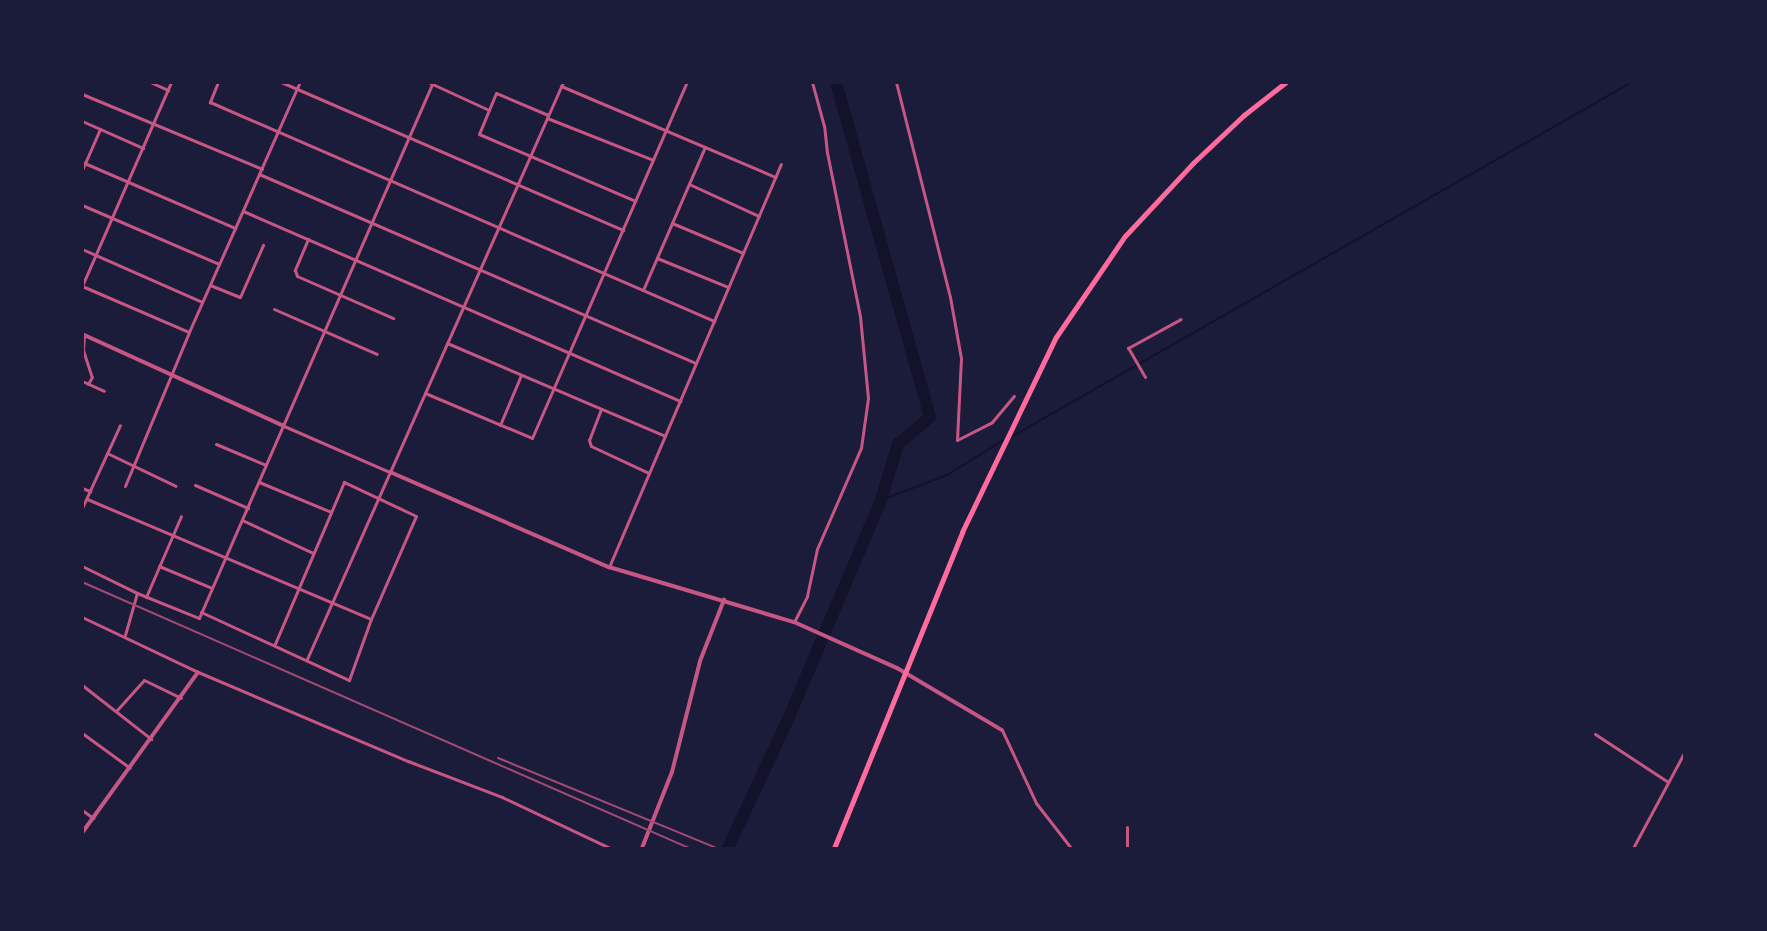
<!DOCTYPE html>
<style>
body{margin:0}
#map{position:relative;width:1767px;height:931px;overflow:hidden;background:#1b1b3a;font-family:"Roboto Condensed",sans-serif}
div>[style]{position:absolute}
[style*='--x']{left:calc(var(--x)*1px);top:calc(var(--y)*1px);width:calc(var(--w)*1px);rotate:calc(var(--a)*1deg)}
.stream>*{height:2px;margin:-1px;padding:0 1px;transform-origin:1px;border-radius:1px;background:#12122b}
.river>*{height:12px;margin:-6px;padding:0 6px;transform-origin:6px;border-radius:6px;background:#12122b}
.minor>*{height:3px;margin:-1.5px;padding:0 1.5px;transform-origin:1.5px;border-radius:1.5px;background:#c65784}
.tertiary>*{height:4px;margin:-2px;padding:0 2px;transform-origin:2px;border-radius:2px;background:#c65784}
.trunk>*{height:5px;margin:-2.5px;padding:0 2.5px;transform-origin:2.5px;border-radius:2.5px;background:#ff6b9d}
.rail>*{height:2px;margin:-1px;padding:0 1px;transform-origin:1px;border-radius:1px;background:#a44b75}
span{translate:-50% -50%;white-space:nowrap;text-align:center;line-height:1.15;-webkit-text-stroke:4px #1b1b3a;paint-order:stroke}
.frame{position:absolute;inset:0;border:84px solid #1b1b3a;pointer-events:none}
</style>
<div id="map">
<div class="stream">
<div style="--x:1011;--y:437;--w:715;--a:-29.75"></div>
<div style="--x:881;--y:500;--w:71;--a:-20.7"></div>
<div style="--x:947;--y:475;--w:67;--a:-31.6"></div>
</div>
<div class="river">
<div style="--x:728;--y:848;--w:145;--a:-65"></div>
<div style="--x:789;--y:717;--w:236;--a:-67"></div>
<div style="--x:881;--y:500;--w:59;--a:-73.1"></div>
<div style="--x:898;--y:444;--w:42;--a:-40.2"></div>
<div style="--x:930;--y:417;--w:348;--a:-105.7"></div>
</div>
<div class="minor">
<div style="--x:150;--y:82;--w:20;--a:24"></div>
<div style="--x:218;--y:82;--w:22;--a:112"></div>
<div style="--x:210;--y:102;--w:550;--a:23.49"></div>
<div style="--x:281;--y:82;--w:373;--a:23.4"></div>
<div style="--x:428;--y:82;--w:67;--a:24.7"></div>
<div style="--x:896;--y:82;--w:222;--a:75.9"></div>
<div style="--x:950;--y:297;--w:62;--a:79.8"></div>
<div style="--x:961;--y:358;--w:82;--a:92.8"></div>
<div style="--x:957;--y:440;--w:39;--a:-27"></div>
<div style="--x:992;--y:422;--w:34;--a:-50"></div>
<div style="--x:561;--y:86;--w:233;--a:23"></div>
<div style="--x:82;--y:94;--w:195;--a:22.6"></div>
<div style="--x:548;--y:115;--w:56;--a:-157.1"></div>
<div style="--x:496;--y:93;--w:44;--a:112.5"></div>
<div style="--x:479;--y:134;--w:170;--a:23.2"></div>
<div style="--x:547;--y:118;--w:114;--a:21.6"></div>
<div style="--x:82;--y:121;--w:67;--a:23.9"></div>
<div style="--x:82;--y:162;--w:167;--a:23.3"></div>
<div style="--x:82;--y:170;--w:45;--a:-66.3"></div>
<div style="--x:259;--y:174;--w:476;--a:23.4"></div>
<div style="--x:689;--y:184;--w:77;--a:24.6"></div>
<div style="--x:82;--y:205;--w:149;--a:23.3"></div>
<div style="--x:243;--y:211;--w:477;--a:23.5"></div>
<div style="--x:672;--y:223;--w:77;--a:22.9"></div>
<div style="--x:308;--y:239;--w:34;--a:113"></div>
<div style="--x:295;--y:270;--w:6;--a:72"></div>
<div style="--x:297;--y:276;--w:105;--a:23.6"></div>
<div style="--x:82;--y:249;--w:131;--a:23.8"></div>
<div style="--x:657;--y:258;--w:77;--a:22.2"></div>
<div style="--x:210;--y:285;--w:32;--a:22"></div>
<div style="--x:240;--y:297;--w:57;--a:-66.1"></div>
<div style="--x:82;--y:286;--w:223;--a:-66.4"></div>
<div style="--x:82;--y:286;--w:116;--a:23.3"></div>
<div style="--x:643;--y:290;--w:156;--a:-66.6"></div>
<div style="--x:274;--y:309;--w:112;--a:23.6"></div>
<div style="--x:84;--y:335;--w:15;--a:94"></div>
<div style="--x:83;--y:350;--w:28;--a:72"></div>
<div style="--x:92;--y:377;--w:8;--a:120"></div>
<div style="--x:447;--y:343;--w:237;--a:23.1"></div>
<div style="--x:1145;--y:377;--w:34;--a:-120"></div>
<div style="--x:1128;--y:348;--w:60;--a:-28.7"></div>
<div style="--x:82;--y:381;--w:24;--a:24"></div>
<div style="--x:425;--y:393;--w:116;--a:22.8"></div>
<div style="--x:532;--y:438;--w:388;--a:-66.5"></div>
<div style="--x:601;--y:409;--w:33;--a:111"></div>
<div style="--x:589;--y:440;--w:6;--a:72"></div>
<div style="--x:591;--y:446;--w:64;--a:25"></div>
<div style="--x:500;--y:425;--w:54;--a:-67.2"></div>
<div style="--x:284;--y:426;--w:116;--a:23.5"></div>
<div style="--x:216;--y:444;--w:54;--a:22.8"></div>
<div style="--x:107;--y:453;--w:76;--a:25.6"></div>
<div style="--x:259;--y:482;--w:78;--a:22.6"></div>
<div style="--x:195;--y:485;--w:58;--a:23.5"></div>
<div style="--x:125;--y:486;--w:167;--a:-67.4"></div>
<div style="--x:189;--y:332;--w:274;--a:-66.1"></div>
<div style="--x:82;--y:488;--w:9;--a:21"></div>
<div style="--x:87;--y:499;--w:308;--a:22.9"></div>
<div style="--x:82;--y:508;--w:91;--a:-65.4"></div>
<div style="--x:242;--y:520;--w:78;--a:24.9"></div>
<div style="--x:82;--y:566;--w:61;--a:26.1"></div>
<div style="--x:137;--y:593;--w:67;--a:22"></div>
<div style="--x:199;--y:618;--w:585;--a:-66.42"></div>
<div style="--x:159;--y:566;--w:57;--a:22.5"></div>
<div style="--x:609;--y:567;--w:438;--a:-66.9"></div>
<div style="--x:146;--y:597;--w:88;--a:-66.6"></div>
<div style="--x:201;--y:612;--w:163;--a:24.7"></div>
<div style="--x:349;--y:680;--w:65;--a:-70.2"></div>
<div style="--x:371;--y:619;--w:112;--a:-66.4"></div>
<div style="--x:416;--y:516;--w:80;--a:-154.7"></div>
<div style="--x:344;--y:482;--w:176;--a:113.1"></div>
<div style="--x:82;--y:617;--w:128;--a:25.4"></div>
<div style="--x:198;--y:672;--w:228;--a:23"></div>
<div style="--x:408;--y:761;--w:101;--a:21"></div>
<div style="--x:502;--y:797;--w:119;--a:25.3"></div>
<div style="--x:794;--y:622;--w:29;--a:-63"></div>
<div style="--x:807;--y:596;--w:48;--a:-78"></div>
<div style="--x:817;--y:549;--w:110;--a:-66.5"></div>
<div style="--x:861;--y:448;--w:50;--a:-82"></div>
<div style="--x:868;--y:398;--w:82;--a:-95.6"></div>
<div style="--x:860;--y:316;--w:166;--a:-101.4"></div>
<div style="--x:827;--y:153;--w:27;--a:-96"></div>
<div style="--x:824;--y:126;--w:46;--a:-105.3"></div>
<div style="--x:125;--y:635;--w:44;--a:-74.1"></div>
<div style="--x:307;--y:659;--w:631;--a:-66.07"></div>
<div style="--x:82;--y:685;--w:88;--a:38"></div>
<div style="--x:117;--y:710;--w:40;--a:-48"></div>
<div style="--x:144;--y:680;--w:41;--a:25.9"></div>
<div style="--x:1002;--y:730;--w:81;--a:65"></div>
<div style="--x:1036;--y:803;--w:57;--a:52.1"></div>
<div style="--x:82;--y:733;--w:59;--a:36.1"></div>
<div style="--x:1595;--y:734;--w:87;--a:33.3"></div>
<div style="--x:82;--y:810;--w:14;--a:36"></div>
<div style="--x:1127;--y:848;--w:21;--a:-90"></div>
<div style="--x:1633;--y:848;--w:108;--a:-61.8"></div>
</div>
<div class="tertiary">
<div style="--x:82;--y:334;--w:222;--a:24.5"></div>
<div style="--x:390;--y:472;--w:239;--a:23.5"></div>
<div style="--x:609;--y:567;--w:193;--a:16.6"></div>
<div style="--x:794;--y:622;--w:113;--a:24.1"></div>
<div style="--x:897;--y:668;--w:122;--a:30.6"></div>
<div style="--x:82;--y:833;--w:198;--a:-54.2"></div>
<div style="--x:642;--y:848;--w:82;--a:-68.5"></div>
<div style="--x:672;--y:772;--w:114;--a:-75.8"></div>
<div style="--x:700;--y:661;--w:66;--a:-68.5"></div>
</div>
<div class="trunk">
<div style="--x:834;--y:848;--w:341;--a:-67.9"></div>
<div style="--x:962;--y:532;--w:216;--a:-64.3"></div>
<div style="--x:1056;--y:337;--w:122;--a:-55.7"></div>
<div style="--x:1125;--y:236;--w:100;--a:-47"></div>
<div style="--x:1193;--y:163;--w:70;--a:-43.3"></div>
<div style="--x:1244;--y:115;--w:53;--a:-38.2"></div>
</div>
<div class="rail">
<div style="--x:82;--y:582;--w:663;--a:23.66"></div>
<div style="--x:498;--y:758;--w:236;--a:22.4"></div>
</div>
<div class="frame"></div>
</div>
